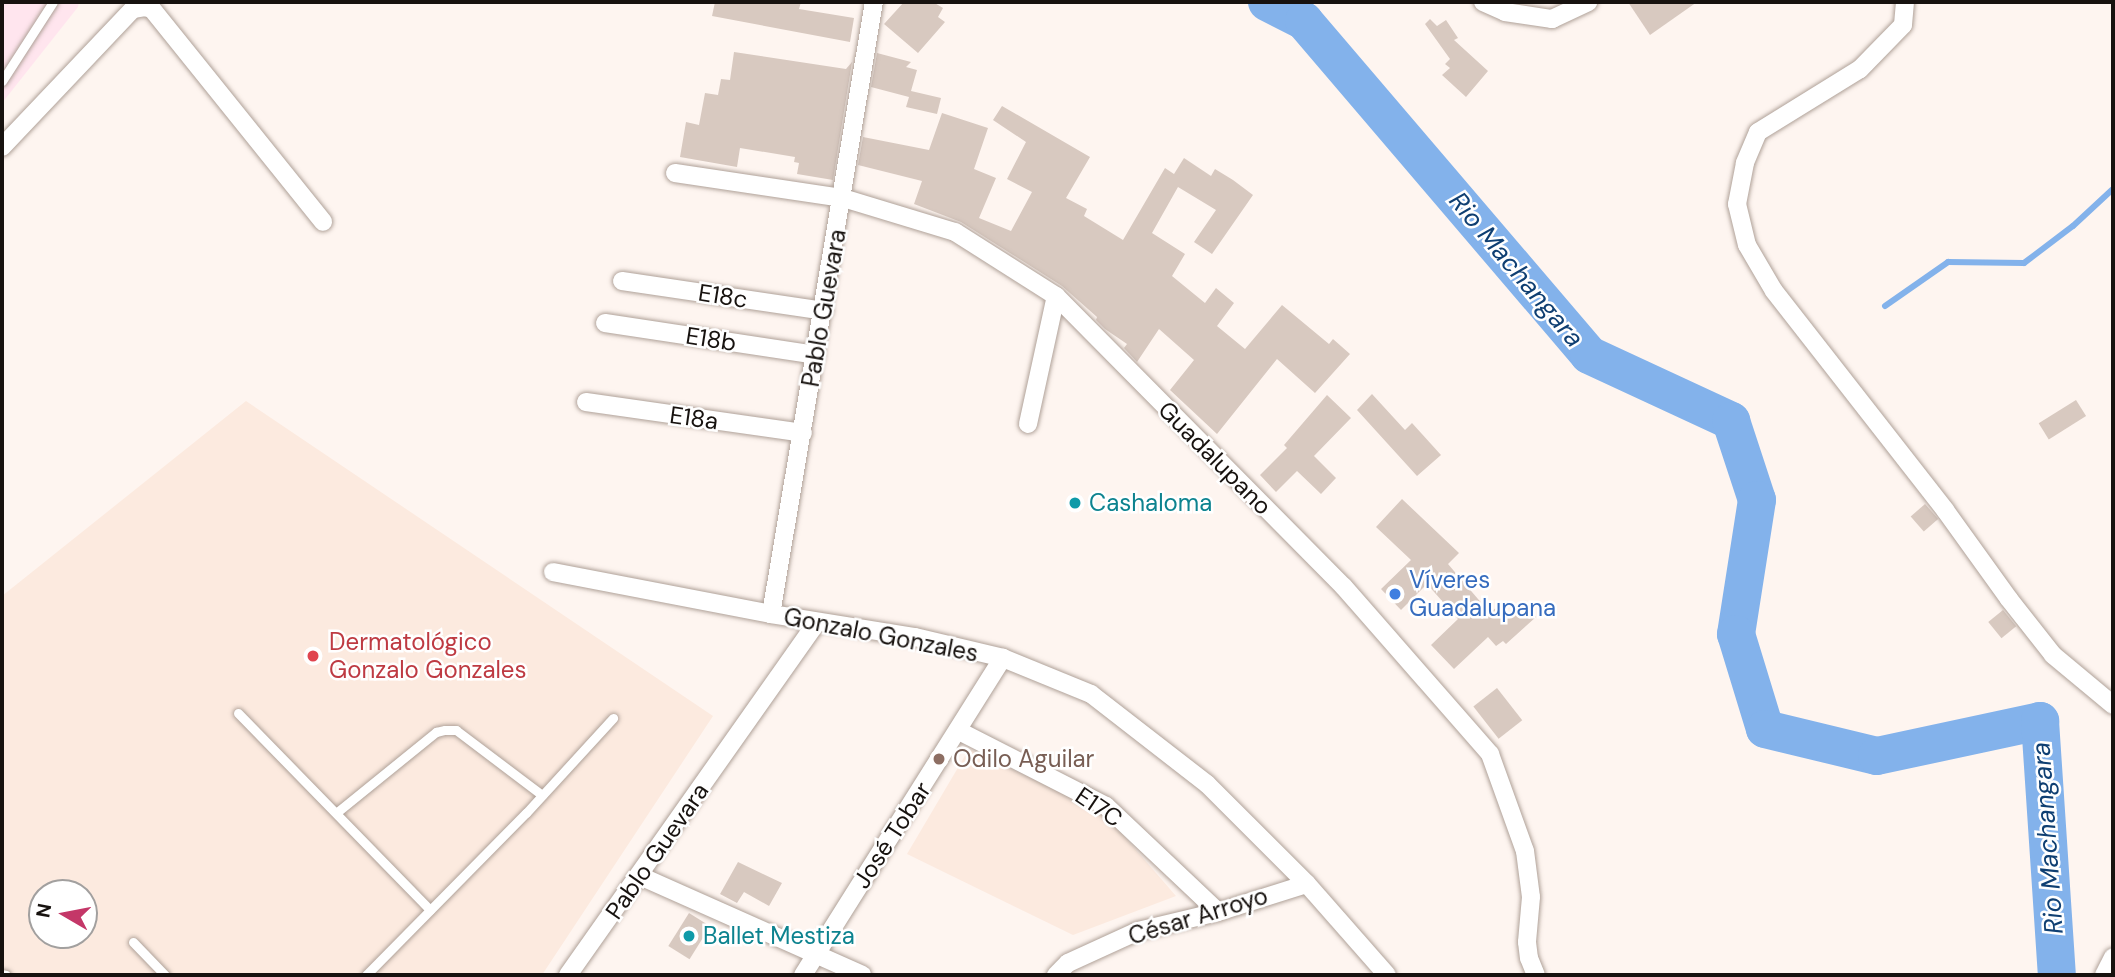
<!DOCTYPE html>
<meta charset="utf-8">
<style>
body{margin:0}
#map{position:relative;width:2115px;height:977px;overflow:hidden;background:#fef5f0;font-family:"DM Sans",sans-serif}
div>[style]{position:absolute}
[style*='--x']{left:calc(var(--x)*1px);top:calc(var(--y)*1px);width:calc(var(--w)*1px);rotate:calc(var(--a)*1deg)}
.industrial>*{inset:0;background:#ffe5ee}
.built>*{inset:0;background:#fceadf}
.stream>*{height:6px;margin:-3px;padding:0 3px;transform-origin:3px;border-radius:3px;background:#83b2eb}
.river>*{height:38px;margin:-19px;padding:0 19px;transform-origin:19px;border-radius:19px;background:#83b2eb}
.building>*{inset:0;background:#d8c9c0;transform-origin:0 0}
.roads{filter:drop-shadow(0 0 2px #afa198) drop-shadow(0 0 2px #afa198)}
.service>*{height:9px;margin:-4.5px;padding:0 4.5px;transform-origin:4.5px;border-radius:4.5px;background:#fff}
.minor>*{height:18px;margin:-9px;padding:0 9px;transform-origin:9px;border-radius:9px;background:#fff}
.dots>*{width:19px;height:19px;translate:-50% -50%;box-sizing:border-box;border:4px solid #fff;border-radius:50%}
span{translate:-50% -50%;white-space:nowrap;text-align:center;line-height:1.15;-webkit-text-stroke:5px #fff;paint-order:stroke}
.street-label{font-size:24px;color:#17120f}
.culture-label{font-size:24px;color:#0d838f}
.left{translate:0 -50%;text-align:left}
.shop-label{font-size:24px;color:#366cbe}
.health-label{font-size:24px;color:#be3a42}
.education-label{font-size:24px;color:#785e54}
.water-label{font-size:26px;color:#0f3f72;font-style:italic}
.frame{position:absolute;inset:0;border:4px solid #17120f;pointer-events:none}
.north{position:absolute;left:28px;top:879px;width:70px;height:70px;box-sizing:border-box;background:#fff;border:2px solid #a2a09f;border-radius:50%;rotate:280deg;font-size:19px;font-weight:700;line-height:28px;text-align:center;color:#17120f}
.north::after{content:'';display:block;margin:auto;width:24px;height:32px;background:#c43768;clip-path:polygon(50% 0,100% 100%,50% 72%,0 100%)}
</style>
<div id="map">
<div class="industrial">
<div style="clip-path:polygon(2px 2px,79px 2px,78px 7px,2px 103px)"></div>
</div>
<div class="built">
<div style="clip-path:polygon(evenodd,246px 401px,713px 716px,542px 975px,2px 975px,2px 596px,246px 401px,42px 893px,84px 893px,84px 935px,42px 935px,42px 893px)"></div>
<div style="clip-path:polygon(969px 749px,1103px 812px,1176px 896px,1073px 935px,907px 854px)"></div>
</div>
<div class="stream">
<div style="--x:1885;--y:306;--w:77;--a:-34.9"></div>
<div style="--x:1948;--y:262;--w:76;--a:0.8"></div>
<div style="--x:2024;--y:263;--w:61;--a:-37.1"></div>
<div style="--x:2073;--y:226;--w:54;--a:-42.8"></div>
</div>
<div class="river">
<div style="--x:1267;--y:2;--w:42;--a:27.2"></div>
<div style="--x:1304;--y:21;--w:439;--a:49.5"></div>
<div style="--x:1589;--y:355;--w:157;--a:24.9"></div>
<div style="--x:1731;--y:421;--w:83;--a:71.8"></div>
<div style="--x:1757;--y:500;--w:136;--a:98.9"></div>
<div style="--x:1736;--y:634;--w:99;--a:73"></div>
<div style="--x:1765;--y:729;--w:115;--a:13.6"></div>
<div style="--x:1877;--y:756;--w:167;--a:-12.1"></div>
<div style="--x:2040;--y:721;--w:255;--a:86.2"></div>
</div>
<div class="building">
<div style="clip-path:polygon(715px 2px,801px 2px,799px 9px,854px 18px,850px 42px,712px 16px)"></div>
<div style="clip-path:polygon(904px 2px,933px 2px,943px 8px,938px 17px,945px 22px,918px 53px,884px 24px)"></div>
<div style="clip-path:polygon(1628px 2px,1697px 2px,1650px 35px)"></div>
<div style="clip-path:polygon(1430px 19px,1437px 26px,1446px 20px,1458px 38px,1454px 40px,1488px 71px,1466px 97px,1442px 75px,1450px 68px,1445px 64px,1450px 59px,1425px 24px)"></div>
<div style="clip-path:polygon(734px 52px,846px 69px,852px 62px,833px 180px,797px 174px,799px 163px,794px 162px,795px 157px,740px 148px,737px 167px,680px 157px,686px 122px,699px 125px,705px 93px,718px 95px,721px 79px,730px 80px)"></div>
<div style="clip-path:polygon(877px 53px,911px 62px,906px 67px,917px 70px,911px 91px,941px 98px,937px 114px,906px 107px,909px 97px,871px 87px)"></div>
<div style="clip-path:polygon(1002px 106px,1090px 157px,1066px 198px,1087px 209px,1084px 216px,1123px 240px,1165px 168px,1174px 174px,1184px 158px,1211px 176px,1215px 169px,1233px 180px,1253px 195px,1212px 254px,1194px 242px,1216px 210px,1178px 187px,1152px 233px,1185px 254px,1172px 276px,1205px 303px,1216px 288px,1234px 303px,1217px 326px,1245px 349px,1282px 305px,1329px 344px,1333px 339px,1350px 354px,1315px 393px,1277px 359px,1217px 434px,1170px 390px,1194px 360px,1159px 329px,1137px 362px,1124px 348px,1127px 344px,1105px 329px,1096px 320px,1097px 317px,1062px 286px,961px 222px,914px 204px,922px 181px,858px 165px,863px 137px,929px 150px,942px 113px,988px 128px,974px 169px,996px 178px,979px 218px,1011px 231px,1032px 192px,1007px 179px,1026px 142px,993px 120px)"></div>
<div style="clip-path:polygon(1372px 394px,1405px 430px,1412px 423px,1441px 455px,1417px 476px,1357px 410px)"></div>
<div style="clip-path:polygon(1327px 395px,1351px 418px,1314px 456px,1336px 478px,1321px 494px,1297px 471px,1276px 492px,1260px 475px,1287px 448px,1284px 445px)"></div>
<div style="left:2076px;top:400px;width:19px;height:44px;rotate:58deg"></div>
<div style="clip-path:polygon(1402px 499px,1459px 553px,1448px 564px,1490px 613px,1499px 605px,1508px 615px,1523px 602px,1536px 617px,1506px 644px,1503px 641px,1496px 646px,1488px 637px,1454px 669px,1431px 645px,1458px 619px,1427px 584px,1401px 610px,1381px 589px,1411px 560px,1376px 527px)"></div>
<div style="left:1925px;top:504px;width:20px;height:19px;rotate:49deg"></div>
<div style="left:2003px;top:610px;width:21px;height:19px;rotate:51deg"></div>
<div style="left:1497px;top:688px;width:41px;height:30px;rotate:52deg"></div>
<div style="clip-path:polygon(738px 862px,782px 883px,769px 906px,744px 892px,737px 903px,720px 894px)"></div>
<div style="left:689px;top:913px;width:25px;height:39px;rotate:32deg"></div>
</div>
<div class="roads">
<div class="service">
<div style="--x:2;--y:81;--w:94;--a:-57.2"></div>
<div style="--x:238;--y:713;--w:275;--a:45.7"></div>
<div style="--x:336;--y:813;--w:129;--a:-39"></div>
<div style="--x:436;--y:732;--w:9;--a:-13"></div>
<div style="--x:445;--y:730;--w:11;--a:0"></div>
<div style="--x:456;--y:730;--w:108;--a:37.1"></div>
<div style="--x:133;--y:942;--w:46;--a:45.9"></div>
<div style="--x:2;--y:974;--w:4;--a:14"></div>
<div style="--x:366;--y:975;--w:228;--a:-45.4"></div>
<div style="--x:526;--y:813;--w:129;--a:-47.5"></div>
</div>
<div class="minor">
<div style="--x:1483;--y:2;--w:24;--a:24"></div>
<div style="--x:1505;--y:12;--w:48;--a:8.5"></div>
<div style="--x:1552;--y:19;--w:40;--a:-25"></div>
<div style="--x:1905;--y:2;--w:23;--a:95"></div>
<div style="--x:1903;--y:25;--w:62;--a:134.3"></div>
<div style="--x:1860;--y:69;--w:120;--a:148.3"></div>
<div style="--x:1758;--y:132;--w:34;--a:113"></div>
<div style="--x:1745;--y:163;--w:42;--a:101"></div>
<div style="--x:1737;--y:204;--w:42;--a:76.3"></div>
<div style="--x:1747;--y:245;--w:53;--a:59.6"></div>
<div style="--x:1774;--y:291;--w:278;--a:52"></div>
<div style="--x:1945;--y:510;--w:110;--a:54.3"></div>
<div style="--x:2009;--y:599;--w:71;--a:51.8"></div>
<div style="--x:2053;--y:655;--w:78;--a:39.8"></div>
<div style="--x:2;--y:147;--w:190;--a:-46.5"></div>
<div style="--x:133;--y:9;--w:12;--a:-9"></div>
<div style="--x:145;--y:7;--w:7;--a:16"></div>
<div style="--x:152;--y:9;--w:273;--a:51.2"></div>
<div style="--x:675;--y:173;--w:170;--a:8.5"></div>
<div style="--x:843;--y:198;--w:117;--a:16.9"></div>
<div style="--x:955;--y:232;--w:120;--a:32.4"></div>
<div style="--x:1056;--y:296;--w:409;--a:45.3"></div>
<div style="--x:1344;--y:587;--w:222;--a:48.8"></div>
<div style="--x:1490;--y:754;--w:103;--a:70.2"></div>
<div style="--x:1525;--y:851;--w:46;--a:82.6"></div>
<div style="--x:1531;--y:897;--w:45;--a:95.1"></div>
<div style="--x:1527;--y:942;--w:16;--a:83"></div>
<div style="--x:1529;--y:958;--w:18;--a:68"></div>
<div style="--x:622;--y:281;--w:204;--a:8.4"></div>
<div style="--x:605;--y:323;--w:213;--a:8.6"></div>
<div style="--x:586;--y:402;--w:219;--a:8.1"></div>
<div style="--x:1028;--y:424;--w:131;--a:-77.7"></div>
<div style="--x:553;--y:572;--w:222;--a:10.9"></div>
<div style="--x:771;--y:614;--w:146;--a:9.1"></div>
<div style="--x:915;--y:637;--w:90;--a:13.4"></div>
<div style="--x:1003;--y:658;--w:95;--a:22.2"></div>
<div style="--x:1091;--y:694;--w:147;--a:37.8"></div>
<div style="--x:1207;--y:784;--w:141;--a:45"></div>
<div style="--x:1307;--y:884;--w:121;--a:48.7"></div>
<div style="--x:771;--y:614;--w:621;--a:-80.45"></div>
<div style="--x:959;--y:731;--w:165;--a:27"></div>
<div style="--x:1106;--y:806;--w:154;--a:43.4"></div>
<div style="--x:640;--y:876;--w:243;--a:24"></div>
<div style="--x:568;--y:975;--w:432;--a:-54.8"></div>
<div style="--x:803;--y:975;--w:375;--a:-57.8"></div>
<div style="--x:1056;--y:975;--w:17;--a:-45"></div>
<div style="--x:1068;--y:963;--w:77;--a:-24.6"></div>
<div style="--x:1138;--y:931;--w:82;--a:-13.4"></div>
<div style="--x:1218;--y:912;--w:93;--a:-17.5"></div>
<div style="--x:2104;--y:975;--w:20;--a:-63"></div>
</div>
</div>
<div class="dots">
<div style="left:1075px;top:503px;background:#0f9aa8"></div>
<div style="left:1395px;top:594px;background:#3f7fe0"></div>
<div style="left:313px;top:656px;background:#e0444e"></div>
<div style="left:939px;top:759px;background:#8d6e63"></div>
<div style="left:689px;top:936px;background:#0f9aa8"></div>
</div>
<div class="street-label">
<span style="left:723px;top:296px;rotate:9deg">E18c</span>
<span style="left:824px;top:308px;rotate:-80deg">Pablo Guevara</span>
<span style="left:711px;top:339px;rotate:9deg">E18b</span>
<span style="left:694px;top:418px;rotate:8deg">E18a</span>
<span style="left:1215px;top:458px;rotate:45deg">Guadalupano</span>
<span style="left:881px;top:635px;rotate:11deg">Gonzalo Gonzales</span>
<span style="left:1099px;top:807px;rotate:34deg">E17C</span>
<span style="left:892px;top:835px;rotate:-57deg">José Tobar</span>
<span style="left:657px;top:851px;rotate:-55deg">Pablo Guevara</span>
<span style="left:1198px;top:916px;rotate:-17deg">César Arroyo</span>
</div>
<div class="culture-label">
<span class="left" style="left:1089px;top:503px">Cashaloma</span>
<span class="left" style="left:703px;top:936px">Ballet Mestiza</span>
</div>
<div class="shop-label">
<span class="left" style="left:1409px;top:594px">Víveres<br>Guadalupana</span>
</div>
<div class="health-label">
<span class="left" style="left:329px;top:656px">Dermatológico<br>Gonzalo Gonzales</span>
</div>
<div class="education-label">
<span class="left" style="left:953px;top:759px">Odilo Aguilar</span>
</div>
<div class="water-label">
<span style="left:1516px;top:270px;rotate:50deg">Rio Machangara</span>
<span style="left:2048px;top:838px;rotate:-94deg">Rio Machangara</span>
</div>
<div class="frame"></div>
<div class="north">N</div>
</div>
